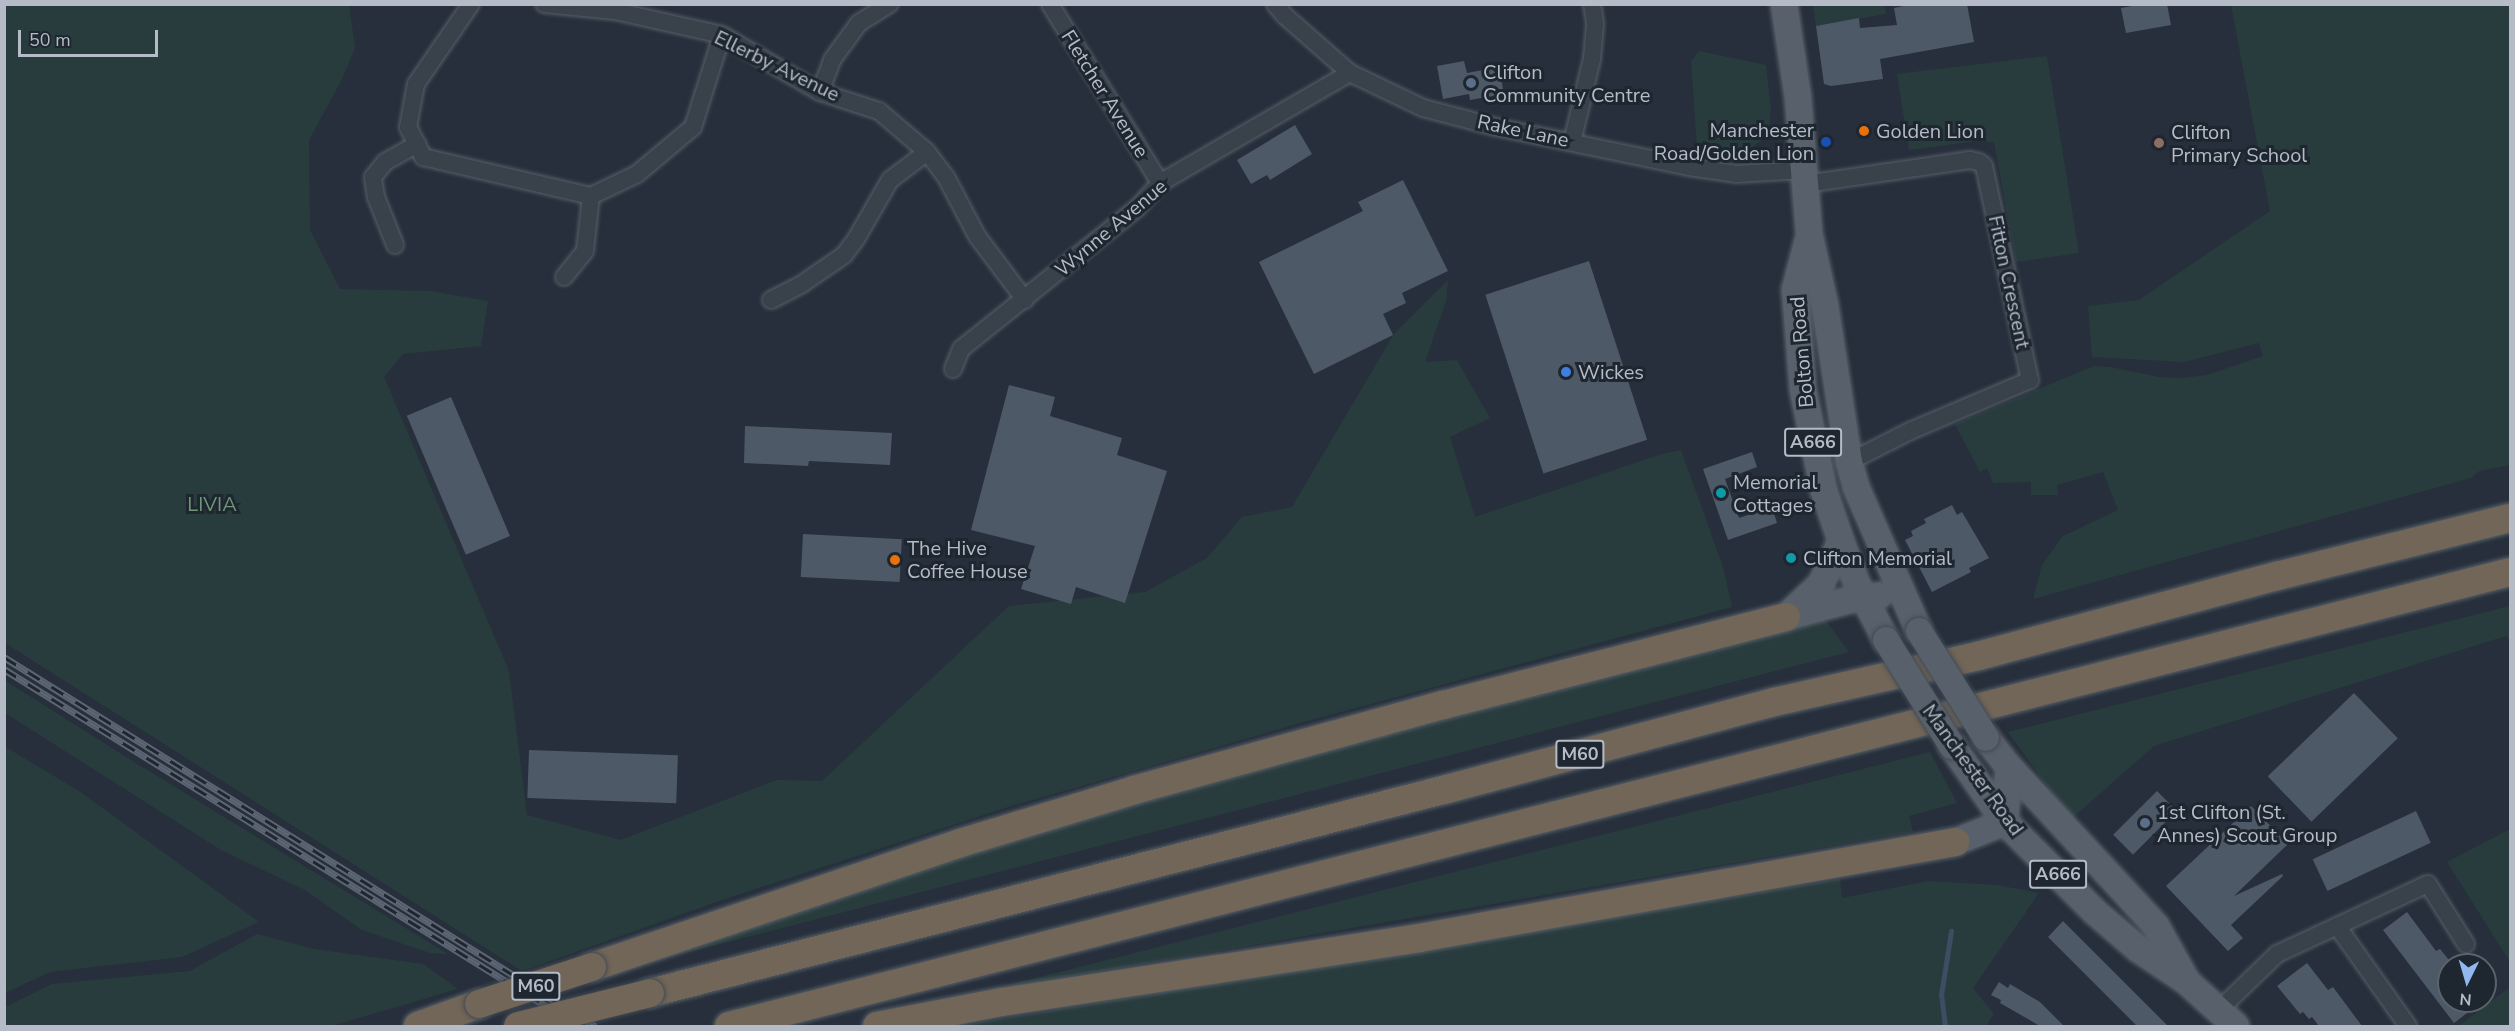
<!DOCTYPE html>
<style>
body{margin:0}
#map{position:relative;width:2515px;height:1031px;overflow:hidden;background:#262f3b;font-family:"Nunito Sans",sans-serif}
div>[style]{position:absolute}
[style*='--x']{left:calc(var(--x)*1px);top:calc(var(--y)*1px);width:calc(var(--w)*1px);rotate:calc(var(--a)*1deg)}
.green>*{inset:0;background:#293c3d}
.stream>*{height:5px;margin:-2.5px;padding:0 2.5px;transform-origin:2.5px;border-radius:2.5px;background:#3d4d63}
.building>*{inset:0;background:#4e5967;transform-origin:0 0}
.roads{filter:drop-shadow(0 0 2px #575f69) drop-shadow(0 0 2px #575f69)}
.street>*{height:16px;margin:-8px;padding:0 8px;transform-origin:8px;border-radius:8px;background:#39414b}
.primary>*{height:26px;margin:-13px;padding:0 13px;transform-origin:13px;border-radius:13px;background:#57606b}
.highway>*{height:28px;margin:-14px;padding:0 14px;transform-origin:14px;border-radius:14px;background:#716657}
.rail>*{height:7px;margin-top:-3.5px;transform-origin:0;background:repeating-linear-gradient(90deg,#1e2630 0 14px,#5c6572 0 28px);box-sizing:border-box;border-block:2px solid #5c6572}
.bridges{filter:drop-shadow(0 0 2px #424a54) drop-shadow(0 0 2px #424a54)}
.primary-bridge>*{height:26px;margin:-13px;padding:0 13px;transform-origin:13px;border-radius:13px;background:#57606b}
.highway-bridge>*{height:28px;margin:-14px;padding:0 14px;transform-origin:14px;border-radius:14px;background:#716657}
.dots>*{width:16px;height:16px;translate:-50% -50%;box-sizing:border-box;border:3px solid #1e2630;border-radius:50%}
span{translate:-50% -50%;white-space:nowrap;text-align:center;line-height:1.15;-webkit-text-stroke:6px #1e2630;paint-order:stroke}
.shield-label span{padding:2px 4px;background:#1e2630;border:2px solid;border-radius:4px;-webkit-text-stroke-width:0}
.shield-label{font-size:18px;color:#b5bcc7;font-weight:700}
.street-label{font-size:20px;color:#b5bcc7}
.poi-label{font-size:20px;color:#b5bcc7}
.left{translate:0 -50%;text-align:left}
.right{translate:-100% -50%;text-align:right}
.park-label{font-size:20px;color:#6e9677}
.frame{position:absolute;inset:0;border:6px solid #b5bcc7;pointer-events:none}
.north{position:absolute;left:2437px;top:953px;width:60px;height:60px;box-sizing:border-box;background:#1e2630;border:2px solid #5a626c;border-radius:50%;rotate:185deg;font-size:16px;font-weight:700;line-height:24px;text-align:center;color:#b5bcc7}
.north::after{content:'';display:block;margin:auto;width:21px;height:27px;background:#92b7ef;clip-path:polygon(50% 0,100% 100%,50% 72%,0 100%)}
.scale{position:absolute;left:18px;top:30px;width:140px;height:27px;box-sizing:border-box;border:3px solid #b5bcc7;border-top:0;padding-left:8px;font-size:18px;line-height:21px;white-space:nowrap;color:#b5bcc7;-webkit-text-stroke:4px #1e2630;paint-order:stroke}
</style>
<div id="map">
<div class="green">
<div style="clip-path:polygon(4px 5px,349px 5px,355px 48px,342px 79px,309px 140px,310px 230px,340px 289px,430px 291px,488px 301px,481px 346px,403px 354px,384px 377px,509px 671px,527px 815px,621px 840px,777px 780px,822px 781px,1009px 606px,1145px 592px,1207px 558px,1242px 517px,1292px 507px,1394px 334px,1448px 280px,1446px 301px,1425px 362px,1457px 360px,1490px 418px,1450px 437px,1475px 517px,1662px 454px,1681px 450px,1723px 567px,1732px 607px,1304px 722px,1005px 808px,734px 896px,522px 971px,5px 643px)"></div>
<div style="clip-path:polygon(1813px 5px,1884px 5px,1886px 14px,1816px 26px)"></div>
<div style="clip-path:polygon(2231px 5px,2510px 5px,2510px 465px,2479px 471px,2471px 478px,2033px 599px,2042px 565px,2063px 536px,2118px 510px,2103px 472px,2057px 485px,2058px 495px,2031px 495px,2031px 482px,1993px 483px,1987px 468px,1980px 472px,1955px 424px,2094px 366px,2111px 367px,2159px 377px,2181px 378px,2207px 375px,2263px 356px,2259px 343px,2184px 362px,2092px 357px,2088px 306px,2139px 300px,2270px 211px)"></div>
<div style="clip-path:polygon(1699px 51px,1766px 65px,1771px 109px,1769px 126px,1762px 140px,1749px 149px,1725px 156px,1700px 153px,1697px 148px,1691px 61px)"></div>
<div style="clip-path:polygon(2047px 56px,2079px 253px,2016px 262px,1994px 142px,1977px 141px,1909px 150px,1897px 74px)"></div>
<div style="clip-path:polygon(2510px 606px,2510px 642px,2506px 636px,2154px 746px,2071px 819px,2008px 732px)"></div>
<div style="clip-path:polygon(1824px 618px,1849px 652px,647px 963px,938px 864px,1233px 775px)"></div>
<div style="clip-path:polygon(4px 680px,131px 760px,448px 954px,430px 953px,362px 930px,305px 890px,221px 850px,5px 713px)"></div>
<div style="clip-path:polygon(4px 746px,79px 791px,259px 922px,182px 957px,50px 972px,5px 993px)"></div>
<div style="clip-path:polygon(1930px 752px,1957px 803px,1909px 816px,1913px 832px,984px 991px)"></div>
<div style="clip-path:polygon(2510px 829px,2510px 962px,2447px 862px)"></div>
<div style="clip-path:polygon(1840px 879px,1842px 898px,1928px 881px,1997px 885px,2039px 893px,1973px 988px,1994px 1014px,1986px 1026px,959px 1026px)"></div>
<div style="clip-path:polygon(257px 934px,314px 949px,423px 964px,458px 989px,331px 1026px,5px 1026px,5px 1007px,52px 984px,190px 971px)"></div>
<div style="clip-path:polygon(2510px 987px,2510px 1026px,2459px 1026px)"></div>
</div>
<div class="stream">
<div style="--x:1945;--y:1026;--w:31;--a:-97"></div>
<div style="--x:1941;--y:995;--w:65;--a:-81.1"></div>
</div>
<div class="building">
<div style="clip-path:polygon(1913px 4px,1967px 4px,1974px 42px,1880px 59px,1883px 79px,1831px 86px,1824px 84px,1816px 26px,1859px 18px,1860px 28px,1897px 25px,1894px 8px)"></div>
<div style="clip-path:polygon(2142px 4px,2167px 4px,2171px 25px,2126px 33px,2121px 8px)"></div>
<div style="clip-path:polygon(1464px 61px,1467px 73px,1499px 67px,1504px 94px,1470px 100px,1469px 94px,1443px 99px,1437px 66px)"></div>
<div style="clip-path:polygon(1295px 125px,1312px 154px,1270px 180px,1267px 175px,1251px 184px,1237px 160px)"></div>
<div style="clip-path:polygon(1403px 180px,1448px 271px,1402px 293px,1406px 303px,1383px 314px,1393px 335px,1314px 374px,1259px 262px,1363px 211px,1358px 202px)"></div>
<div style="left:1589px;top:261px;width:188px;height:109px;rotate:72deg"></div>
<div style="clip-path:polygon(1009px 385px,1055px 397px,1050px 416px,1122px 438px,1117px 455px,1167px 471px,1125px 603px,1076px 587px,1071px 604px,1021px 589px,1035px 546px,971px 530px)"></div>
<div style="left:451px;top:397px;width:151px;height:48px;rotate:67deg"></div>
<div style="clip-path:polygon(745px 426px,892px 433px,890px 465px,809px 461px,808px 466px,744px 463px)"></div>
<div style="clip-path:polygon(1752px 452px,1757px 467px,1725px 479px,1739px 518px,1772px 507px,1777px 523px,1728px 540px,1703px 469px)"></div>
<div style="clip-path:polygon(1952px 505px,1957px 515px,1962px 512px,1989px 558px,1969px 568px,1971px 572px,1932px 592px,1905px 540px,1913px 536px,1911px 531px,1926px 523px,1924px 519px)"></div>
<div style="left:803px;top:534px;width:99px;height:43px;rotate:3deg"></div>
<div style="left:2354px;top:693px;width:63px;height:120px;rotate:46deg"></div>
<div style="left:529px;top:750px;width:149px;height:48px;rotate:2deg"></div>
<div style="left:2157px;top:791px;width:28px;height:62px;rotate:45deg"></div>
<div style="clip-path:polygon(2251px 806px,2288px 844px,2234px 896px,2282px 874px,2283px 876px,2231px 925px,2243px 938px,2228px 951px,2166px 886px)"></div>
<div style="left:2416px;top:811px;width:35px;height:114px;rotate:65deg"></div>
<div style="clip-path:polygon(2407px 912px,2436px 951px,2440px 949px,2449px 960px,2449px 1001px,2483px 1001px,2454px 1023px,2383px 930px)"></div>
<div style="clip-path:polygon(2063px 921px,2168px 1026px,2137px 1026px,2048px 937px)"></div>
<div style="clip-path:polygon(2307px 963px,2328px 990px,2333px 987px,2362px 1026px,2319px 1026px,2312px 1017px,2309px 1019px,2303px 1012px,2300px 1014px,2277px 986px)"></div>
<div style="clip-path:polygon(1999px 982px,2008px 988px,2010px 984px,2040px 1002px,2064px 1026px,2040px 1026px,2000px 1003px,2001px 1000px,1991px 995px)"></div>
</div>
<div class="roads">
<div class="street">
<div style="--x:471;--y:4;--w:97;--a:124.5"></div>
<div style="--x:416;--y:84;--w:44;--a:100.5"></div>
<div style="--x:408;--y:127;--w:34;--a:63"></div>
<div style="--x:423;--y:157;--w:172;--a:13.1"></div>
<div style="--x:591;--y:196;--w:51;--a:-25.6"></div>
<div style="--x:637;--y:174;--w:73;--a:-40"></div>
<div style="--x:693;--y:127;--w:96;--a:-72.5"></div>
<div style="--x:544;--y:4;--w:71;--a:5.6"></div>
<div style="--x:615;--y:11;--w:110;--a:12.6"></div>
<div style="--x:722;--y:35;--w:113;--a:30.2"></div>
<div style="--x:820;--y:92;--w:62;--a:17.9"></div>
<div style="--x:879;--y:111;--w:63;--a:40.5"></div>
<div style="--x:927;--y:152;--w:31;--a:53"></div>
<div style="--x:946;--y:177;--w:67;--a:62.3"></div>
<div style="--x:977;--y:236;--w:80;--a:53.1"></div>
<div style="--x:1050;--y:4;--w:210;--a:58.4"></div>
<div style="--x:1275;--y:4;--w:16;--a:50"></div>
<div style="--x:1285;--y:16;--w:86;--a:41.2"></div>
<div style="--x:1350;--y:73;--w:81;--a:25.6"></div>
<div style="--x:1423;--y:108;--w:75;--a:14.6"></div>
<div style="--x:1496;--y:127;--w:197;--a:11.7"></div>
<div style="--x:1689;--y:167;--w:49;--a:8.3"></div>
<div style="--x:1737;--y:174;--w:67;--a:-3.4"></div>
<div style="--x:820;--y:92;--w:34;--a:-69"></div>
<div style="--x:832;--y:60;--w:46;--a:-53.9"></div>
<div style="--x:859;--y:23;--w:36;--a:-32"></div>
<div style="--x:1572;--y:142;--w:85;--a:-76.5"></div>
<div style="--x:1592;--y:59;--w:36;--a:-85"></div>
<div style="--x:1595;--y:23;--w:19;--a:-99"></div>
<div style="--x:1806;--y:184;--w:166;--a:-8.3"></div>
<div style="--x:1970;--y:160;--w:9;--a:13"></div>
<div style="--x:1979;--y:162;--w:6;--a:39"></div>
<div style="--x:1984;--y:166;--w:219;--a:77.9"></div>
<div style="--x:2030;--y:380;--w:128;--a:157"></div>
<div style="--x:1912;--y:430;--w:71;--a:153.1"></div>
<div style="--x:395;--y:245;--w:52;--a:-111.6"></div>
<div style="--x:376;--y:197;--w:20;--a:-99"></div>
<div style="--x:373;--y:177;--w:19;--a:-51"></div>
<div style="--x:385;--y:162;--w:37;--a:-29"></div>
<div style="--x:564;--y:277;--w:33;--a:-51"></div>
<div style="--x:585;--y:251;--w:55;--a:-83.8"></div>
<div style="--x:771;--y:300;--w:35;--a:-27"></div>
<div style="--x:802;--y:284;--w:51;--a:-34.6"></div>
<div style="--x:844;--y:255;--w:20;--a:-53"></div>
<div style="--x:856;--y:239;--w:68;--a:-60"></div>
<div style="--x:890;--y:180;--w:46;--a:-37.1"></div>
<div style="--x:953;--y:369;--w:22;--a:-68"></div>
<div style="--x:961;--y:349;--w:226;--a:-38.7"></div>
<div style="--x:1137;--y:208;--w:34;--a:-47"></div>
<div style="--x:1160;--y:183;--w:220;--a:-30.1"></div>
<div style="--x:2337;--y:926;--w:123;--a:54.6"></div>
<div style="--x:2219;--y:1010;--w:81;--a:-44"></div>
<div style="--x:2277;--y:954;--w:166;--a:-24.9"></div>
<div style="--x:2428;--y:884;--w:71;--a:57.7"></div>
</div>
<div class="primary">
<div style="--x:1784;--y:4;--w:95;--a:81.5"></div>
<div style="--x:1798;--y:98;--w:135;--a:85.3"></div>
<div style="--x:1809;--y:233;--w:74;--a:77.5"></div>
<div style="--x:1825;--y:305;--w:159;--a:81.3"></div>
<div style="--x:1849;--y:462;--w:26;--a:74"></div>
<div style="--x:1856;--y:487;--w:157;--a:66.4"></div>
<div style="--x:1808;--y:240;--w:52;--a:104.6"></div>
<div style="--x:1795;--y:290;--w:100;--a:85.4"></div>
<div style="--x:1803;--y:390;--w:103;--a:78.3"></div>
<div style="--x:1824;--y:491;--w:53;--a:71.2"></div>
<div style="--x:1841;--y:541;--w:46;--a:69.6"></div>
<div style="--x:1857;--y:584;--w:63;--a:62.6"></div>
<div style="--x:1789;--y:614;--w:44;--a:-43.2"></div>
<div style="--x:1821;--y:584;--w:47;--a:-65.1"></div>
<div style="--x:1786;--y:617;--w:69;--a:-15"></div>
<div style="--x:1853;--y:599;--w:26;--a:-7"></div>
<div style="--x:1986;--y:738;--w:37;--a:52"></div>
<div style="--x:2009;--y:767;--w:217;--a:47.2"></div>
<div style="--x:2156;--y:926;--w:60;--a:60.9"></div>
<div style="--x:1952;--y:746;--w:93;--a:55.1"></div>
<div style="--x:2005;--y:822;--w:127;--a:45"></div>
<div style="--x:2095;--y:912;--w:57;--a:40.7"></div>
<div style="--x:2138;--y:949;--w:58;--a:33.7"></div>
<div style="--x:2186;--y:981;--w:67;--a:42"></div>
<div style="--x:1955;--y:842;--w:54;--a:-21.8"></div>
<div style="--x:2005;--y:822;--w:55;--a:-85.8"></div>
</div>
<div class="highway">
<div style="--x:592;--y:967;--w:388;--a:-18.6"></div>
<div style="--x:960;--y:843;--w:182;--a:-16.9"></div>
<div style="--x:1134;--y:790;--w:320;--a:-15.4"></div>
<div style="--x:1443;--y:705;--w:354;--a:-14.4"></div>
<div style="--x:650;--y:993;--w:823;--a:-14.36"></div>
<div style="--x:1447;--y:789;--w:338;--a:-14.9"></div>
<div style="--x:1774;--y:702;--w:209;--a:-12.7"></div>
<div style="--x:1978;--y:656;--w:310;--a:-15"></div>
<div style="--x:2277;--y:576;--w:240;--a:-14"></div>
<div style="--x:418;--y:1026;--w:65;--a:-19.8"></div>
<div style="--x:729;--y:1026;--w:1838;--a:-14.3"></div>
<div style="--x:877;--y:1026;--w:127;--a:-10.9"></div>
<div style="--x:1002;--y:1002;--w:422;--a:-8.7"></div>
<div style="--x:1419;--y:938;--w:545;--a:-10.15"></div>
</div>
</div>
<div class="rail">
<div style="--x:4;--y:657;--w:697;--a:31.98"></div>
<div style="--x:4;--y:669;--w:676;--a:31.88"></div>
</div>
<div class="bridges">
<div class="primary-bridge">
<div style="--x:1919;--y:631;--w:126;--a:57.9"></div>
<div style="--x:1886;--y:640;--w:125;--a:58.1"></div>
</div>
<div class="highway-bridge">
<div style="--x:479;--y:1004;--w:119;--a:-18.1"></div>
<div style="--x:518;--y:1026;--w:136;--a:-14"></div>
</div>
</div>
<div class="dots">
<div style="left:1471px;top:83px;background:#5c6f8a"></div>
<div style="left:1864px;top:131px;background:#e8710a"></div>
<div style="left:1826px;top:142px;background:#1a4fb4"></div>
<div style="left:2159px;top:143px;background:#8d6e63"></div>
<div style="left:1566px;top:372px;background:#3f7fe0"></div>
<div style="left:1721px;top:493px;background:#0f9aa8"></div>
<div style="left:1791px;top:558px;background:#0f9aa8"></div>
<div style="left:895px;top:560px;background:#e8710a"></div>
<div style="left:2145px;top:823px;background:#5c6f8a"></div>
</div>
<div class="shield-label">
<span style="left:1813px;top:442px">A666</span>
<span style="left:1580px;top:754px">M60</span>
<span style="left:2058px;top:874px">A666</span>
<span style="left:536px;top:986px">M60</span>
</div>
<div class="street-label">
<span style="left:777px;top:66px;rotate:26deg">Ellerby Avenue</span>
<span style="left:1105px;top:94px;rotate:58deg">Fletcher Avenue</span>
<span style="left:1523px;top:131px;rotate:12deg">Rake Lane</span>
<span style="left:1111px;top:228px;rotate:-40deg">Wynne Avenue</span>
<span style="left:2009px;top:282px;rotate:78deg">Fitton Crescent</span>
<span style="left:1802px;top:352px;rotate:-95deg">Bolton Road</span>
<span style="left:1973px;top:770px;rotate:54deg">Manchester Road</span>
</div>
<div class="poi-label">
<span class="left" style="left:1483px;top:84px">Clifton<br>Community Centre</span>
<span class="right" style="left:1814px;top:142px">Manchester<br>Road/Golden Lion</span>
<span class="left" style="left:1876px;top:131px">Golden Lion</span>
<span class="left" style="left:2171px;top:144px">Clifton<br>Primary School</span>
<span class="left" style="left:1578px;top:372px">Wickes</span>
<span class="left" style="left:1733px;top:494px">Memorial<br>Cottages</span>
<span class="left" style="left:907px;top:560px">The Hive<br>Coffee House</span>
<span class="left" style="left:1803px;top:558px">Clifton Memorial</span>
<span class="left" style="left:2157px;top:824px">1st Clifton (St.<br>Annes) Scout Group</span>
</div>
<div class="park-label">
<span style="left:212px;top:504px">LIVIA</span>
</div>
<div class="frame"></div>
<div class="north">N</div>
<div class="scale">50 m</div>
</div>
